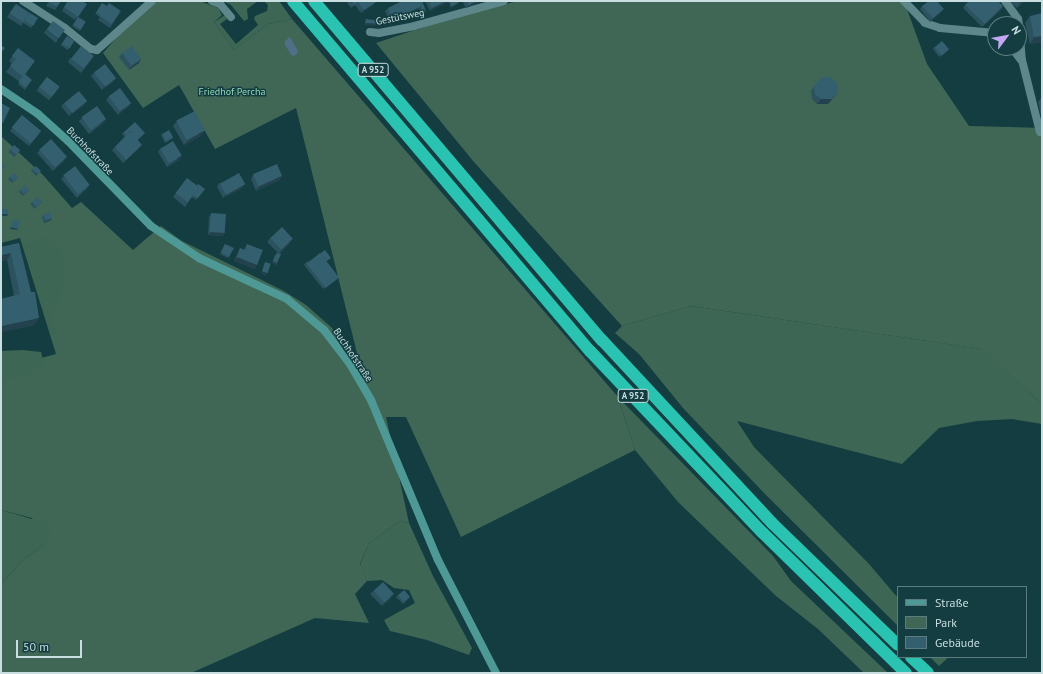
<!DOCTYPE html>
<meta charset="utf-8">
<style>
body{margin:0}
#map{position:relative;width:1043px;height:674px;overflow:hidden;background:#133d40;font-family:"PT Sans",sans-serif}
div>[style]{position:absolute}
[style*='--x']{left:calc(var(--x)*1px);top:calc(var(--y)*1px);width:calc(var(--w)*1px);rotate:calc(var(--a)*1deg)}
.green>*{inset:0;background:#406755}
.forest>*{inset:0;background:#3e6654}
.water>*{inset:0;background:#4f6f88}
.minor>*{height:8px;margin:-4px;padding:0 4px;transform-origin:4px;border-radius:4px;background:#5d878a}
.secondary>*{height:8px;margin:-4px;padding:0 4px;transform-origin:4px;border-radius:4px;background:#4e9996}
.motorway>*{height:12px;margin:-6px;padding:0 6px;transform-origin:6px;border-radius:6px;background:#2ac3b2}
.wall>*{inset:0;background:#2c525f;transform-origin:0 0}
.shaded-wall>*{inset:0;background:#24424e;transform-origin:0 0}
.building>*{inset:0;background:#335f6f;transform-origin:0 0}
span{translate:-50% -50%;white-space:nowrap;text-align:center;line-height:1.15;-webkit-text-stroke:3px #133d40;paint-order:stroke}
.shield-label span{padding:1px 3px;background:#133d40;border:1px solid;border-radius:3px;-webkit-text-stroke-width:0}
.shield-label{font-size:9px;color:#c9dee0;font-weight:700}
.street-label{font-size:10px;color:#c9dee0}
.park-label{font-size:10px;color:#93d9b8}
.frame{position:absolute;inset:0;border:2px solid #c9dee0;pointer-events:none}
.legend{position:absolute;left:897px;top:586px;width:130px;height:72px;box-sizing:border-box;background:#133d40;border:1px solid #5c7d80;margin:0;padding:5px 7px;list-style:none;font-size:12px;color:#c9dee0}
.legend li{display:flex;align-items:center;gap:8px;height:20px}
.legend b{width:20px;border:1px solid #5c7d80}
.north{position:absolute;left:987px;top:16px;width:40px;height:40px;box-sizing:border-box;background:#133d40;border:1px solid #5c7d80;border-radius:50%;rotate:58deg;font-size:11px;font-weight:700;line-height:16px;text-align:center;color:#c9dee0}
.north::after{content:'';display:block;margin:auto;width:14px;height:18px;background:#c3a7f2;clip-path:polygon(50% 0,100% 100%,50% 72%,0 100%)}
.scale{position:absolute;left:16px;top:640px;width:66px;height:18px;box-sizing:border-box;border:2px solid #c9dee0;border-top:0;padding-left:5px;font-size:12px;line-height:14px;white-space:nowrap;color:#c9dee0;-webkit-text-stroke:3px #133d40;paint-order:stroke}
</style>
<div id="map">
<div class="green">
<div style="clip-path:polygon(158px 1px,200px 1px,218px 8px,222px 15px,214px 22px,234px 50px,268px 24px,292px 19px,618px 397px,635px 450px,461px 537px,406px 417px,386px 417px,409px 523px,400px 521px,369px 543px,360px 564px,367px 581px,355px 594px,369px 623px,315px 618px,191px 673px,1px 673px,1px 584px,22px 561px,43px 545px,32px 518px,1px 510px,1px 369px,56px 354px,20px 238px,1px 243px,1px 136px,43px 175px,72px 208px,81px 202px,133px 250px,161px 226px,182px 241px,284px 291px,306px 305px,331px 327px,360px 365px,296px 108px,215px 149px,179px 85px,143px 108px,103px 53px,133px 19px)"></div>
<div style="clip-path:polygon(518px 1px,904px 1px,927px 64px,969px 126px,1042px 128px,1042px 404px,981px 349px,691px 306px,622px 326px,474px 162px,376px 43px,445px 20px)"></div>
</div>
<div class="forest">
<div style="clip-path:polygon(223px 1px,258px 1px,247px 9px,248px 19px,244px 21px,231px 5px)"></div>
<div style="clip-path:polygon(264px 1px,279px 1px,292px 19px,268px 24px,234px 50px,214px 22px,225px 15px,227px 19px,220px 24px,236px 44px,258px 25px,254px 19px,255px 16px,267px 11px,268px 5px)"></div>
<div style="clip-path:polygon(47px 237px,58px 247px,64px 263px,63px 286px,52px 317px,55px 333px,51px 335px,24px 250px,25px 245px)"></div>
<div style="clip-path:polygon(691px 306px,982px 349px,1042px 404px,1042px 424px,1012px 419px,977px 421px,939px 428px,902px 464px,737px 421px,754px 447px,869px 564px,898px 598px,898px 626px,765px 494px,683px 408px,639px 354px,615px 333px,622px 326px)"></div>
<div style="clip-path:polygon(23px 350px,41px 352px,44px 363px,27px 376px,1px 379px,1px 351px)"></div>
<div style="clip-path:polygon(618px 397px,773px 556px,791px 581px,888px 673px,864px 673px,818px 629px,776px 596px,678px 502px,635px 450px)"></div>
<div style="clip-path:polygon(1px 510px,46px 523px,51px 530px,43px 545px,22px 561px,1px 584px)"></div>
<div style="clip-path:polygon(400px 521px,409px 523px,433px 576px,472px 648px,469px 655px,427px 640px,390px 631px,384px 620px,415px 603px,409px 590px,394px 588px,382px 580px,367px 581px,360px 565px,369px 543px)"></div>
<div style="clip-path:polygon(930px 657px,949px 657px,939px 666px)"></div>
</div>
<div class="water">
<div style="clip-path:polygon(290px 37px,298px 51px,296px 55px,292px 56px,285px 45px,285px 41px)"></div>
</div>
<div class="minor">
<div style="--x:23;--y:1;--w:50;--a:32.7"></div>
<div style="--x:65;--y:28;--w:33;--a:39"></div>
<div style="--x:91;--y:49;--w:6;--a:9"></div>
<div style="--x:97;--y:50;--w:74;--a:-41.7"></div>
<div style="--x:212;--y:1;--w:9;--a:21"></div>
<div style="--x:220;--y:4;--w:17;--a:50"></div>
<div style="--x:904;--y:1;--w:30;--a:46"></div>
<div style="--x:925;--y:23;--w:16;--a:18"></div>
<div style="--x:940;--y:28;--w:55;--a:5.2"></div>
<div style="--x:1005;--y:1;--w:22;--a:54"></div>
<div style="--x:1018;--y:19;--w:5;--a:79"></div>
<div style="--x:1019;--y:27;--w:33;--a:85"></div>
<div style="--x:1022;--y:60;--w:74;--a:76"></div>
<div style="--x:370;--y:32;--w:9;--a:6"></div>
<div style="--x:379;--y:33;--w:36;--a:-11"></div>
<div style="--x:414;--y:26;--w:93;--a:-15.5"></div>
<div style="--x:1012;--y:48;--w:15;--a:53"></div>
</div>
<div class="secondary">
<div style="--x:1;--y:89;--w:45;--a:34"></div>
<div style="--x:38;--y:114;--w:40;--a:42"></div>
<div style="--x:68;--y:141;--w:119;--a:45.7"></div>
<div style="--x:151;--y:226;--w:58;--a:33.7"></div>
<div style="--x:199;--y:258;--w:97;--a:25"></div>
<div style="--x:287;--y:299;--w:48;--a:40"></div>
<div style="--x:324;--y:330;--w:43;--a:52.6"></div>
<div style="--x:350;--y:364;--w:42;--a:59.7"></div>
<div style="--x:371;--y:400;--w:173;--a:67.3"></div>
<div style="--x:438;--y:560;--w:127;--a:62.8"></div>
</div>
<div class="motorway">
<div style="--x:293;--y:1;--w:459;--a:49.7"></div>
<div style="--x:590;--y:351;--w:251;--a:46.5"></div>
<div style="--x:763;--y:533;--w:200;--a:44.4"></div>
<div style="--x:314;--y:1;--w:445;--a:49.7"></div>
<div style="--x:602;--y:340;--w:250;--a:47.1"></div>
<div style="--x:772;--y:523;--w:175;--a:44.1"></div>
<div style="--x:911;--y:657;--w:23;--a:43"></div>
</div>
<div class="wall">
<div style="clip-path:polygon(49px 1px,61px 1px,55px 10px,46px 6px)"></div>
<div style="clip-path:polygon(68px 1px,87px 4px,75px 20px,62px 11px)"></div>
<div style="clip-path:polygon(346px 1px,375px 1px,373px 5px,361px 13px,355px 5px,351px 8px)"></div>
<div style="clip-path:polygon(422px 1px,425px 13px,421px 14px,419px 9px,391px 23px,385px 11px,388px 8px)"></div>
<div style="clip-path:polygon(425px 1px,459px 1px,458px 4px,451px 8px,449px 2px,430px 11px)"></div>
<div style="clip-path:polygon(462px 1px,482px 1px,466px 8px)"></div>
<div style="clip-path:polygon(1010px 1px,1025px 1px,1017px 8px)"></div>
<div style="clip-path:polygon(102px 3px,106px 6px,121px 11px,110px 28px,98px 20px,100px 17px,95px 14px)"></div>
<div style="clip-path:polygon(16px 4px,38px 18px,31px 28px,23px 23px,21px 26px,7px 17px)"></div>
<div style="clip-path:polygon(965px 5px,1003px 6px,1001px 10px,982px 27px,963px 8px)"></div>
<div style="clip-path:polygon(922px 6px,941px 12px,930px 22px,920px 9px)"></div>
<div style="clip-path:polygon(1030px 16px,1042px 42px,1030px 44px,1025px 23px)"></div>
<div style="left:78px;top:17px;width:9px;height:11px;rotate:32deg"></div>
<div style="clip-path:polygon(46px 30px,58px 39px,56px 43px,44px 33px)"></div>
<div style="left:67px;top:36px;width:9px;height:11px;rotate:36deg"></div>
<div style="clip-path:polygon(934px 47px,947px 51px,939px 57px,933px 49px)"></div>
<div style="clip-path:polygon(18px 48px,25px 74px,32px 80px,25px 90px,18px 84px,20px 82px,6px 72px,12px 64px,9px 61px)"></div>
<div style="clip-path:polygon(122px 53px,139px 63px,129px 70px,119px 57px)"></div>
<div style="clip-path:polygon(94px 56px,81px 73px,68px 62px,70px 58px)"></div>
<div style="clip-path:polygon(94px 73px,113px 82px,102px 90px,91px 76px)"></div>
<div style="left:47px;top:77px;width:16px;height:17px;rotate:38deg"></div>
<div style="clip-path:polygon(814px 86px,838px 92px,828px 104px,817px 104px,812px 99px,811px 91px)"></div>
<div style="clip-path:polygon(109px 96px,129px 106px,118px 115px,106px 100px)"></div>
<div style="clip-path:polygon(1042px 97px,1042px 120px,1038px 102px)"></div>
<div style="clip-path:polygon(87px 101px,84px 105px,69px 116px,61px 106px,64px 103px)"></div>
<div style="clip-path:polygon(22px 115px,39px 134px,29px 146px,10px 131px)"></div>
<div style="clip-path:polygon(82px 118px,104px 123px,89px 134px,79px 121px)"></div>
<div style="clip-path:polygon(177px 121px,201px 136px,184px 145px,173px 126px)"></div>
<div style="clip-path:polygon(123px 133px,145px 133px,138px 140px,139px 148px,123px 163px,112px 150px,125px 137px,122px 134px)"></div>
<div style="clip-path:polygon(162px 134px,173px 137px,172px 139px,165px 143px,161px 135px)"></div>
<div style="left:14px;top:145px;width:8px;height:9px;rotate:40deg"></div>
<div style="clip-path:polygon(160px 149px,180px 160px,167px 167px,158px 152px)"></div>
<div style="clip-path:polygon(40px 150px,65px 160px,53px 171px,37px 153px)"></div>
<div style="clip-path:polygon(32px 169px,41px 171px,36px 176px,31px 171px)"></div>
<div style="clip-path:polygon(253px 175px,280px 180px,256px 191px,251px 179px)"></div>
<div style="clip-path:polygon(64px 176px,88px 188px,77px 198px,61px 179px)"></div>
<div style="clip-path:polygon(10px 177px,18px 177px,12px 183px,8px 179px)"></div>
<div style="clip-path:polygon(187px 178px,197px 186px,198px 184px,205px 189px,196px 200px,192px 197px,185px 207px,173px 197px)"></div>
<div style="clip-path:polygon(219px 183px,242px 188px,223px 198px,217px 187px)"></div>
<div style="clip-path:polygon(20px 190px,29px 190px,23px 196px,19px 192px)"></div>
<div style="clip-path:polygon(32px 202px,42px 202px,35px 209px,30px 204px)"></div>
<div style="clip-path:polygon(211px 213px,223px 236px,208px 235px,209px 217px)"></div>
<div style="clip-path:polygon(43px 215px,51px 220px,44px 223px,42px 217px)"></div>
<div style="clip-path:polygon(270px 238px,290px 243px,279px 254px,277px 263px,276px 265px,272px 263px,275px 255px,277px 253px,278px 253px,267px 242px)"></div>
<div style="clip-path:polygon(19px 243px,35px 325px,1px 332px,1px 299px,14px 296px,7px 260px,1px 261px,1px 247px)"></div>
<div style="clip-path:polygon(225px 244px,229px 257px,228px 258px,220px 254px)"></div>
<div style="clip-path:polygon(247px 244px,255px 269px,234px 261px,238px 252px,240px 248px,244px 250px)"></div>
<div style="clip-path:polygon(329px 259px,326px 261px,336px 280px,323px 289px,304px 265px,306px 262px)"></div>
<div style="clip-path:polygon(373px 591px,391px 598px,382px 606px,370px 594px)"></div>
<div style="clip-path:polygon(398px 595px,410px 597px,403px 604px,396px 597px)"></div>
</div>
<div class="shaded-wall">
<div style="clip-path:polygon(446px 1px,450px 1px,449px 2px,430px 11px,432px 8px)"></div>
<div style="clip-path:polygon(477px 1px,482px 1px,466px 8px,469px 5px)"></div>
<div style="clip-path:polygon(1023px 1px,1025px 1px,1017px 8px,1020px 3px)"></div>
<div style="clip-path:polygon(376px 2px,373px 5px,361px 13px,364px 10px)"></div>
<div style="clip-path:polygon(459px 2px,458px 4px,451px 8px,452px 6px)"></div>
<div style="clip-path:polygon(422px 6px,419px 9px,391px 23px,393px 20px)"></div>
<div style="clip-path:polygon(1003px 6px,1001px 10px,982px 27px)"></div>
<div style="clip-path:polygon(944px 9px,941px 12px,930px 22px,933px 18px)"></div>
<div style="clip-path:polygon(365px 23px,381px 24px,379px 26px,364px 25px)"></div>
<div style="clip-path:polygon(1042px 36px,1042px 42px,1030px 44px,1034px 37px)"></div>
<div style="clip-path:polygon(141px 59px,139px 63px,129px 70px,132px 66px)"></div>
<div style="clip-path:polygon(116px 78px,113px 82px,102px 90px,104px 87px)"></div>
<div style="clip-path:polygon(838px 92px,828px 104px,817px 104px,821px 99px)"></div>
<div style="clip-path:polygon(87px 101px,84px 105px,69px 116px,72px 112px)"></div>
<div style="clip-path:polygon(131px 103px,129px 106px,118px 115px,120px 111px)"></div>
<div style="clip-path:polygon(106px 119px,104px 123px,89px 134px,92px 131px)"></div>
<div style="clip-path:polygon(205px 131px,201px 136px,184px 145px,188px 140px)"></div>
<div style="clip-path:polygon(182px 156px,180px 160px,167px 167px,170px 164px)"></div>
<div style="clip-path:polygon(67px 157px,65px 160px,53px 171px,55px 168px)"></div>
<div style="clip-path:polygon(282px 176px,280px 180px,256px 191px,258px 187px)"></div>
<div style="clip-path:polygon(245px 184px,242px 188px,223px 198px,225px 195px)"></div>
<div style="clip-path:polygon(90px 185px,88px 188px,77px 198px,80px 194px)"></div>
<div style="clip-path:polygon(1px 214px,8px 214px,7px 216px,1px 216px)"></div>
<div style="clip-path:polygon(52px 218px,51px 220px,44px 223px,46px 221px)"></div>
<div style="clip-path:polygon(11px 227px,18px 229px,17px 230px,10px 229px)"></div>
<div style="clip-path:polygon(211px 232px,225px 232px,223px 236px,208px 235px)"></div>
<div style="clip-path:polygon(293px 239px,290px 243px,278px 254px,281px 250px)"></div>
<div style="clip-path:polygon(11px 253px,7px 260px,1px 261px,1px 255px)"></div>
<div style="clip-path:polygon(237px 257px,257px 265px,255px 269px,234px 261px)"></div>
<div style="left:273px;top:261px;width:4px;height:2px;rotate:27deg"></div>
<div style="clip-path:polygon(262px 272px,268px 274px,266px 276px,260px 273px)"></div>
<div style="clip-path:polygon(339px 277px,336px 280px,323px 289px,326px 286px)"></div>
<div style="clip-path:polygon(39px 318px,35px 325px,1px 332px,1px 326px)"></div>
<div style="clip-path:polygon(394px 594px,391px 598px,382px 606px,384px 603px)"></div>
</div>
<div class="building">
<div style="clip-path:polygon(49px 1px,61px 1px,57px 7px,49px 2px)"></div>
<div style="clip-path:polygon(68px 1px,82px 1px,87px 4px,78px 17px,64px 7px)"></div>
<div style="clip-path:polygon(351px 1px,375px 1px,376px 2px,364px 10px,358px 2px,354px 5px)"></div>
<div style="clip-path:polygon(402px 1px,420px 1px,422px 6px,393px 20px,388px 8px)"></div>
<div style="clip-path:polygon(420px 1px,422px 1px,426px 11px,423px 13px,421px 8px,422px 6px)"></div>
<div style="clip-path:polygon(429px 1px,446px 1px,432px 8px)"></div>
<div style="clip-path:polygon(450px 1px,459px 1px,459px 2px,452px 6px)"></div>
<div style="clip-path:polygon(467px 1px,477px 1px,469px 5px)"></div>
<div style="clip-path:polygon(929px 1px,937px 1px,944px 9px,933px 18px,922px 6px)"></div>
<div style="clip-path:polygon(969px 1px,998px 1px,1003px 6px,985px 24px,965px 5px)"></div>
<div style="left:102px;top:3px;width:6px;height:11px;rotate:31deg"></div>
<div style="left:109px;top:3px;width:14px;height:16px;rotate:34deg"></div>
<div style="left:16px;top:4px;width:16px;height:11px;rotate:35deg"></div>
<div style="left:29px;top:13px;width:10px;height:9px;rotate:29deg"></div>
<div style="clip-path:polygon(1042px 13px,1042px 36px,1034px 37px,1030px 16px)"></div>
<div style="left:78px;top:17px;width:9px;height:9px;rotate:32deg"></div>
<div style="clip-path:polygon(366px 19px,381px 21px,381px 24px,365px 23px)"></div>
<div style="left:53px;top:21px;width:15px;height:11px;rotate:37deg"></div>
<div style="clip-path:polygon(67px 36px,74px 41px,70px 48px,62px 44px)"></div>
<div style="left:942px;top:41px;width:11px;height:10px;rotate:49deg"></div>
<div style="clip-path:polygon(1px 45px,5px 48px,1px 53px)"></div>
<div style="left:81px;top:46px;width:16px;height:16px;rotate:38deg"></div>
<div style="left:132px;top:46px;width:16px;height:12px;rotate:55deg"></div>
<div style="clip-path:polygon(18px 48px,35px 61px,23px 77px,10px 66px,16px 59px,12px 56px)"></div>
<div style="left:105px;top:64px;width:18px;height:14px;rotate:52deg"></div>
<div style="left:25px;top:74px;width:9px;height:10px;rotate:41deg"></div>
<div style="left:47px;top:77px;width:16px;height:13px;rotate:38deg"></div>
<div style="clip-path:polygon(822px 77px,830px 77px,838px 84px,838px 92px,832px 99px,821px 99px,815px 94px,814px 86px)"></div>
<div style="left:120px;top:88px;width:19px;height:14px;rotate:54deg"></div>
<div style="left:79px;top:91px;width:13px;height:19px;rotate:51deg"></div>
<div style="clip-path:polygon(1px 103px,10px 108px,3px 123px,1px 122px)"></div>
<div style="left:97px;top:106px;width:16px;height:19px;rotate:55deg"></div>
<div style="left:195px;top:111px;width:22px;height:21px;rotate:63deg"></div>
<div style="left:22px;top:115px;width:25px;height:16px;rotate:40deg"></div>
<div style="clip-path:polygon(135px 122px,145px 133px,137px 140px,130px 131px,126px 135px,123px 133px)"></div>
<div style="left:169px;top:130px;width:8px;height:8px;rotate:60deg"></div>
<div style="clip-path:polygon(130px 131px,142px 145px,126px 160px,115px 147px)"></div>
<div style="left:51px;top:139px;width:24px;height:16px;rotate:48deg"></div>
<div style="left:173px;top:141px;width:17px;height:15px;rotate:59deg"></div>
<div style="left:14px;top:145px;width:8px;height:6px;rotate:40deg"></div>
<div style="clip-path:polygon(1px 163px,5px 166px,1px 170px)"></div>
<div style="left:277px;top:164px;width:13px;height:26px;rotate:67deg"></div>
<div style="clip-path:polygon(36px 166px,41px 171px,38px 174px,32px 169px)"></div>
<div style="left:75px;top:166px;width:24px;height:15px;rotate:52deg"></div>
<div style="clip-path:polygon(14px 173px,18px 177px,13px 181px,10px 177px)"></div>
<div style="left:239px;top:173px;width:13px;height:22px;rotate:61deg"></div>
<div style="left:187px;top:178px;width:15px;height:19px;rotate:37deg"></div>
<div style="clip-path:polygon(198px 184px,205px 189px,198px 198px,193px 195px,199px 187px,197px 186px)"></div>
<div style="clip-path:polygon(25px 185px,29px 190px,24px 194px,20px 190px)"></div>
<div style="clip-path:polygon(37px 197px,42px 202px,36px 207px,32px 202px)"></div>
<div style="left:1px;top:209px;width:7px;height:5px"></div>
<div style="clip-path:polygon(50px 212px,52px 218px,46px 221px,43px 215px)"></div>
<div style="left:211px;top:213px;width:15px;height:19px;rotate:4deg"></div>
<div style="clip-path:polygon(13px 220px,20px 221px,18px 229px,11px 227px)"></div>
<div style="left:282px;top:227px;width:16px;height:16px;rotate:47deg"></div>
<div style="clip-path:polygon(19px 243px,31px 292px,35px 292px,39px 318px,1px 326px,1px 299px,20px 294px,11px 253px,1px 255px,1px 247px)"></div>
<div style="clip-path:polygon(225px 244px,234px 248px,229px 257px,221px 252px)"></div>
<div style="clip-path:polygon(247px 244px,263px 250px,257px 265px,237px 257px,240px 248px,245px 250px)"></div>
<div style="left:325px;top:250px;width:10px;height:6px;rotate:53deg"></div>
<div style="clip-path:polygon(277px 253px,281px 254px,277px 263px,273px 261px)"></div>
<div style="left:320px;top:253px;width:31px;height:17px;rotate:52deg"></div>
<div style="left:265px;top:262px;width:6px;height:10px;rotate:18deg"></div>
<div style="left:383px;top:582px;width:16px;height:13px;rotate:47deg"></div>
<div style="left:404px;top:590px;width:9px;height:8px;rotate:49deg"></div>
</div>
<div class="shield-label">
<span style="left:373px;top:70px">A 952</span>
<span style="left:633px;top:396px">A 952</span>
</div>
<div class="street-label">
<span style="left:400px;top:17px;rotate:-11deg">Gestütsweg</span>
<span style="left:90px;top:151px;rotate:46deg">Buchhofstraße</span>
<span style="left:353px;top:355px;rotate:56deg">Buchhofstraße</span>
</div>
<div class="park-label">
<span style="left:232px;top:92px">Friedhof Percha</span>
</div>
<div class="frame"></div>
<ul class="legend">
<li><b style="height:5px;background:#4e9996"></b>Straße</li>
<li><b style="height:11px;background:#406755"></b>Park</li>
<li><b style="height:11px;background:#335f6f"></b>Gebäude</li>
</ul>
<div class="north">N</div>
<div class="scale">50 m</div>
</div>
